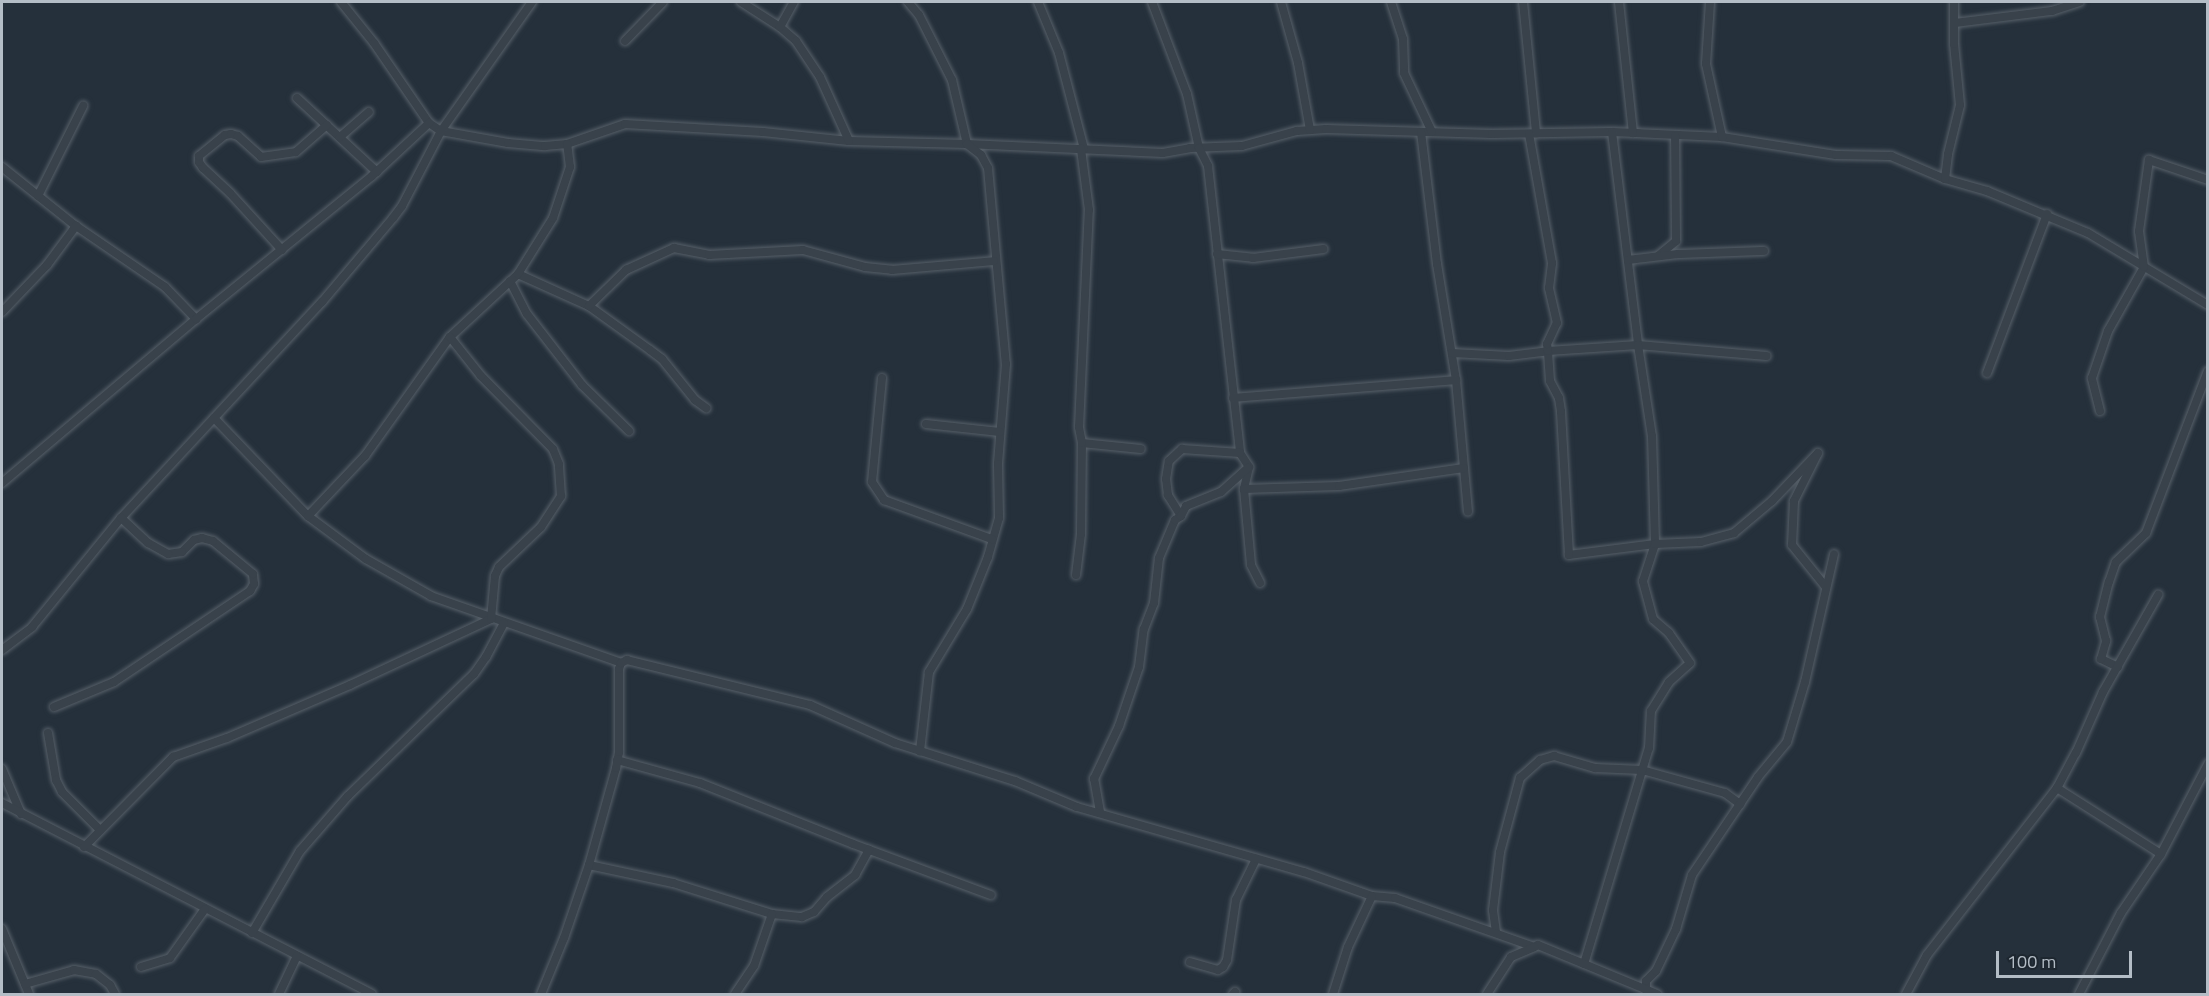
<!DOCTYPE html>
<style>
body{margin:0}
#map{position:relative;width:2209px;height:996px;overflow:hidden;background:#25303b;font-family:"Titillium Web",sans-serif}
div>[style]{position:absolute}
[style*='--x']{left:calc(var(--x)*1px);top:calc(var(--y)*1px);width:calc(var(--w)*1px);rotate:calc(var(--a)*1deg)}
.roads{filter:drop-shadow(0 0 2px #576069) drop-shadow(0 0 2px #576069)}
.street>*{height:8px;margin:-4px;padding:0 4px;transform-origin:4px;border-radius:4px;background:#39424b}
span{translate:-50% -50%;white-space:nowrap;text-align:center;line-height:1.15;-webkit-text-stroke:6px #1e2730;paint-order:stroke}
.frame{position:absolute;inset:0;border:3px solid #b4bdc6;pointer-events:none}
.scale{position:absolute;left:1996px;top:951px;width:136px;height:27px;box-sizing:border-box;border:3px solid #b4bdc6;border-top:0;padding-left:8px;font-size:18px;line-height:21px;white-space:nowrap;color:#b4bdc6;-webkit-text-stroke:4px #1e2730;paint-order:stroke}
</style>
<div id="map">
<div class="roads">
<div class="street">
<div style="--x:341;--y:2;--w:53;--a:51.2"></div>
<div style="--x:374;--y:43;--w:97;--a:55.5"></div>
<div style="--x:429;--y:123;--w:14;--a:34"></div>
<div style="--x:441;--y:131;--w:68;--a:10.2"></div>
<div style="--x:508;--y:143;--w:37;--a:5"></div>
<div style="--x:545;--y:146;--w:22;--a:-5"></div>
<div style="--x:567;--y:144;--w:61;--a:-19"></div>
<div style="--x:625;--y:124;--w:138;--a:3.3"></div>
<div style="--x:763;--y:132;--w:86;--a:6"></div>
<div style="--x:849;--y:141;--w:118;--a:1.5"></div>
<div style="--x:967;--y:144;--w:196;--a:2.6"></div>
<div style="--x:1163;--y:153;--w:27;--a:-10"></div>
<div style="--x:1190;--y:148;--w:52;--a:-2.2"></div>
<div style="--x:1242;--y:146;--w:57;--a:-15.3"></div>
<div style="--x:1297;--y:131;--w:29;--a:-4"></div>
<div style="--x:1326;--y:129;--w:166;--a:1.7"></div>
<div style="--x:1492;--y:134;--w:120;--a:-1"></div>
<div style="--x:1612;--y:132;--w:110;--a:2.6"></div>
<div style="--x:1722;--y:137;--w:115;--a:9"></div>
<div style="--x:1836;--y:155;--w:55;--a:1"></div>
<div style="--x:1891;--y:156;--w:59;--a:23.1"></div>
<div style="--x:1945;--y:179;--w:44;--a:15.9"></div>
<div style="--x:1987;--y:191;--w:109;--a:22.6"></div>
<div style="--x:2088;--y:233;--w:140;--a:31"></div>
<div style="--x:741;--y:2;--w:46;--a:32.7"></div>
<div style="--x:780;--y:27;--w:21;--a:41"></div>
<div style="--x:796;--y:41;--w:43;--a:56.3"></div>
<div style="--x:820;--y:77;--w:70;--a:65.6"></div>
<div style="--x:908;--y:2;--w:17;--a:50"></div>
<div style="--x:919;--y:15;--w:73;--a:63.1"></div>
<div style="--x:952;--y:80;--w:66;--a:76.8"></div>
<div style="--x:967;--y:144;--w:18;--a:38"></div>
<div style="--x:981;--y:155;--w:15;--a:62"></div>
<div style="--x:988;--y:168;--w:197;--a:84.8"></div>
<div style="--x:1006;--y:364;--w:100;--a:94.6"></div>
<div style="--x:998;--y:464;--w:54;--a:88.9"></div>
<div style="--x:999;--y:518;--w:41;--a:105.8"></div>
<div style="--x:988;--y:557;--w:56;--a:112"></div>
<div style="--x:967;--y:609;--w:74;--a:121.1"></div>
<div style="--x:929;--y:672;--w:80;--a:96.5"></div>
<div style="--x:1038;--y:2;--w:55;--a:67.6"></div>
<div style="--x:1059;--y:53;--w:99;--a:75.4"></div>
<div style="--x:1152;--y:2;--w:98;--a:69.2"></div>
<div style="--x:1187;--y:94;--w:55;--a:77.5"></div>
<div style="--x:1199;--y:148;--w:20;--a:63"></div>
<div style="--x:1208;--y:166;--w:289;--a:83.6"></div>
<div style="--x:1240;--y:453;--w:17;--a:57"></div>
<div style="--x:1249;--y:467;--w:23;--a:103"></div>
<div style="--x:1244;--y:489;--w:76;--a:84.7"></div>
<div style="--x:1251;--y:565;--w:20;--a:63"></div>
<div style="--x:1281;--y:2;--w:63;--a:74.4"></div>
<div style="--x:1298;--y:63;--w:68;--a:79.8"></div>
<div style="--x:1391;--y:2;--w:39;--a:72"></div>
<div style="--x:1403;--y:39;--w:34;--a:88"></div>
<div style="--x:1404;--y:73;--w:65;--a:64.6"></div>
<div style="--x:1523;--y:2;--w:132;--a:84.3"></div>
<div style="--x:1619;--y:2;--w:132;--a:83.9"></div>
<div style="--x:1710;--y:2;--w:62;--a:93.7"></div>
<div style="--x:1706;--y:64;--w:75;--a:77.6"></div>
<div style="--x:1955;--y:23;--w:98;--a:-7.1"></div>
<div style="--x:2052;--y:11;--w:29;--a:-18"></div>
<div style="--x:780;--y:27;--w:29;--a:-61"></div>
<div style="--x:625;--y:41;--w:54;--a:-45.7"></div>
<div style="--x:297;--y:98;--w:109;--a:42.8"></div>
<div style="--x:1421;--y:132;--w:133;--a:83.1"></div>
<div style="--x:1437;--y:264;--w:118;--a:80.7"></div>
<div style="--x:1456;--y:380;--w:132;--a:84.8"></div>
<div style="--x:1612;--y:132;--w:215;--a:83"></div>
<div style="--x:1638;--y:345;--w:129;--a:4.9"></div>
<div style="--x:340;--y:137;--w:38;--a:-41"></div>
<div style="--x:2;--y:167;--w:95;--a:38.6"></div>
<div style="--x:76;--y:226;--w:108;--a:34.4"></div>
<div style="--x:165;--y:287;--w:45;--a:45.9"></div>
<div style="--x:1945;--y:179;--w:25;--a:-83"></div>
<div style="--x:1948;--y:154;--w:50;--a:-76.2"></div>
<div style="--x:1960;--y:105;--w:61;--a:-95.6"></div>
<div style="--x:1954;--y:44;--w:42;--a:-90"></div>
<div style="--x:38;--y:196;--w:101;--a:-63.4"></div>
<div style="--x:282;--y:250;--w:77;--a:-132.4"></div>
<div style="--x:230;--y:193;--w:37;--a:-137"></div>
<div style="--x:203;--y:168;--w:7;--a:-124"></div>
<div style="--x:199;--y:162;--w:6;--a:-90"></div>
<div style="--x:199;--y:156;--w:33;--a:-39"></div>
<div style="--x:225;--y:135;--w:6;--a:-9"></div>
<div style="--x:231;--y:134;--w:7;--a:16"></div>
<div style="--x:238;--y:136;--w:31;--a:42"></div>
<div style="--x:261;--y:157;--w:35;--a:-8"></div>
<div style="--x:296;--y:152;--w:41;--a:-41.1"></div>
<div style="--x:1217;--y:254;--w:36;--a:6"></div>
<div style="--x:1253;--y:258;--w:71;--a:-7.3"></div>
<div style="--x:1659;--y:255;--w:22;--a:-39"></div>
<div style="--x:1676;--y:241;--w:105;--a:-90.5"></div>
<div style="--x:1628;--y:260;--w:50;--a:-6.8"></div>
<div style="--x:1678;--y:254;--w:86;--a:-2"></div>
<div style="--x:518;--y:274;--w:78;--a:24.3"></div>
<div style="--x:589;--y:306;--w:75;--a:35.8"></div>
<div style="--x:650;--y:350;--w:15;--a:37"></div>
<div style="--x:662;--y:359;--w:53;--a:51.2"></div>
<div style="--x:695;--y:400;--w:14;--a:36"></div>
<div style="--x:510;--y:281;--w:37;--a:63"></div>
<div style="--x:527;--y:314;--w:90;--a:52.2"></div>
<div style="--x:582;--y:385;--w:66;--a:44.4"></div>
<div style="--x:589;--y:306;--w:52;--a:-44.2"></div>
<div style="--x:626;--y:270;--w:53;--a:-24.6"></div>
<div style="--x:674;--y:248;--w:36;--a:11"></div>
<div style="--x:709;--y:255;--w:94;--a:-3"></div>
<div style="--x:803;--y:250;--w:64;--a:15.3"></div>
<div style="--x:865;--y:267;--w:27;--a:6"></div>
<div style="--x:892;--y:270;--w:102;--a:-5"></div>
<div style="--x:2;--y:312;--w:65;--a:-46.2"></div>
<div style="--x:47;--y:265;--w:49;--a:-53.4"></div>
<div style="--x:1452;--y:353;--w:57;--a:3"></div>
<div style="--x:1509;--y:356;--w:39;--a:-7"></div>
<div style="--x:1548;--y:351;--w:90;--a:-3.8"></div>
<div style="--x:1638;--y:345;--w:92;--a:81.3"></div>
<div style="--x:1652;--y:436;--w:108;--a:88.4"></div>
<div style="--x:1655;--y:544;--w:87;--a:172.7"></div>
<div style="--x:1569;--y:555;--w:144;--a:-93.2"></div>
<div style="--x:1561;--y:411;--w:13;--a:-99"></div>
<div style="--x:1559;--y:398;--w:19;--a:-118"></div>
<div style="--x:1550;--y:381;--w:30;--a:-94"></div>
<div style="--x:1548;--y:351;--w:7;--a:-98"></div>
<div style="--x:1547;--y:344;--w:23;--a:-65"></div>
<div style="--x:1557;--y:323;--w:36;--a:-103"></div>
<div style="--x:1549;--y:288;--w:25;--a:-83"></div>
<div style="--x:1552;--y:263;--w:131;--a:-100.1"></div>
<div style="--x:1987;--y:373;--w:170;--a:-69.3"></div>
<div style="--x:882;--y:378;--w:104;--a:95.5"></div>
<div style="--x:872;--y:482;--w:22;--a:56"></div>
<div style="--x:884;--y:500;--w:115;--a:19.9"></div>
<div style="--x:1233;--y:398;--w:224;--a:-4.6"></div>
<div style="--x:2100;--y:411;--w:34;--a:-104"></div>
<div style="--x:2092;--y:378;--w:50;--a:-71.2"></div>
<div style="--x:2108;--y:331;--w:73;--a:-60.6"></div>
<div style="--x:2144;--y:267;--w:36;--a:-98"></div>
<div style="--x:2139;--y:231;--w:72;--a:-82"></div>
<div style="--x:2149;--y:160;--w:62;--a:18.7"></div>
<div style="--x:214;--y:418;--w:136;--a:46.2"></div>
<div style="--x:308;--y:516;--w:72;--a:36.6"></div>
<div style="--x:366;--y:559;--w:75;--a:29.6"></div>
<div style="--x:431;--y:596;--w:201;--a:19.4"></div>
<div style="--x:926;--y:424;--w:74;--a:6.2"></div>
<div style="--x:1082;--y:443;--w:59;--a:5.8"></div>
<div style="--x:2;--y:483;--w:254;--a:-40.2"></div>
<div style="--x:196;--y:319;--w:227;--a:-39.1"></div>
<div style="--x:372;--y:176;--w:78;--a:-42.9"></div>
<div style="--x:1244;--y:489;--w:95;--a:-1.8"></div>
<div style="--x:1339;--y:486;--w:126;--a:-8.2"></div>
<div style="--x:308;--y:516;--w:83;--a:-46.5"></div>
<div style="--x:365;--y:456;--w:146;--a:-54.5"></div>
<div style="--x:450;--y:337;--w:93;--a:-42.8"></div>
<div style="--x:518;--y:274;--w:66;--a:-58"></div>
<div style="--x:553;--y:218;--w:54;--a:-71.6"></div>
<div style="--x:570;--y:167;--w:23;--a:-97"></div>
<div style="--x:1181;--y:516;--w:25;--a:-122"></div>
<div style="--x:1168;--y:495;--w:16;--a:-97"></div>
<div style="--x:1166;--y:479;--w:18;--a:-81"></div>
<div style="--x:1169;--y:461;--w:18;--a:-43"></div>
<div style="--x:1182;--y:449;--w:58;--a:3.9"></div>
<div style="--x:1076;--y:575;--w:41;--a:-83"></div>
<div style="--x:1081;--y:534;--w:91;--a:-89.4"></div>
<div style="--x:1082;--y:443;--w:16;--a:-101"></div>
<div style="--x:1079;--y:427;--w:217;--a:-87.4"></div>
<div style="--x:1089;--y:210;--w:62;--a:-97.5"></div>
<div style="--x:2;--y:650;--w:38;--a:-37"></div>
<div style="--x:32;--y:627;--w:141;--a:-50.8"></div>
<div style="--x:121;--y:518;--w:295;--a:-47.1"></div>
<div style="--x:322;--y:302;--w:110;--a:-49.8"></div>
<div style="--x:393;--y:218;--w:15;--a:-53"></div>
<div style="--x:402;--y:206;--w:85;--a:-62.5"></div>
<div style="--x:441;--y:131;--w:158;--a:-54.8"></div>
<div style="--x:2118;--y:667;--w:19;--a:-155"></div>
<div style="--x:2101;--y:659;--w:19;--a:-74"></div>
<div style="--x:2106;--y:641;--w:25;--a:-104"></div>
<div style="--x:2100;--y:617;--w:36;--a:-76"></div>
<div style="--x:2109;--y:582;--w:21;--a:-71"></div>
<div style="--x:2116;--y:562;--w:42;--a:-44"></div>
<div style="--x:2146;--y:533;--w:173;--a:-69.1"></div>
<div style="--x:54;--y:707;--w:65;--a:-22.6"></div>
<div style="--x:114;--y:682;--w:164;--a:-33.8"></div>
<div style="--x:250;--y:591;--w:8;--a:-60"></div>
<div style="--x:254;--y:584;--w:10;--a:-96"></div>
<div style="--x:253;--y:574;--w:52;--a:-140.5"></div>
<div style="--x:213;--y:541;--w:11;--a:-165"></div>
<div style="--x:202;--y:538;--w:8;--a:166"></div>
<div style="--x:194;--y:540;--w:17;--a:135"></div>
<div style="--x:182;--y:552;--w:14;--a:172"></div>
<div style="--x:168;--y:554;--w:23;--a:-151"></div>
<div style="--x:148;--y:543;--w:37;--a:-137"></div>
<div style="--x:48;--y:733;--w:48;--a:80.3"></div>
<div style="--x:56;--y:780;--w:13;--a:63"></div>
<div style="--x:62;--y:792;--w:54;--a:45"></div>
<div style="--x:617;--y:760;--w:86;--a:15.5"></div>
<div style="--x:700;--y:783;--w:165;--a:21.7"></div>
<div style="--x:853;--y:844;--w:147;--a:20.3"></div>
<div style="--x:2;--y:769;--w:49;--a:67.1"></div>
<div style="--x:2057;--y:788;--w:123;--a:32.4"></div>
<div style="--x:2;--y:803;--w:416;--a:27.3"></div>
<div style="--x:1100;--y:812;--w:34;--a:-100"></div>
<div style="--x:1094;--y:779;--w:59;--a:-64.7"></div>
<div style="--x:1119;--y:726;--w:62;--a:-71.3"></div>
<div style="--x:1139;--y:667;--w:38;--a:-83"></div>
<div style="--x:1144;--y:629;--w:28;--a:-69"></div>
<div style="--x:1154;--y:603;--w:45;--a:-83.7"></div>
<div style="--x:1159;--y:558;--w:41;--a:-67.2"></div>
<div style="--x:1175;--y:520;--w:7;--a:-34"></div>
<div style="--x:1181;--y:516;--w:11;--a:-63"></div>
<div style="--x:1186;--y:506;--w:38;--a:-22"></div>
<div style="--x:1221;--y:492;--w:36;--a:-42"></div>
<div style="--x:84;--y:847;--w:127;--a:-45.3"></div>
<div style="--x:173;--y:757;--w:57;--a:-19.4"></div>
<div style="--x:227;--y:738;--w:134;--a:-23.3"></div>
<div style="--x:350;--y:685;--w:156;--a:-25.1"></div>
<div style="--x:491;--y:619;--w:43;--a:-84.7"></div>
<div style="--x:495;--y:576;--w:10;--a:-66"></div>
<div style="--x:499;--y:567;--w:58;--a:-43.6"></div>
<div style="--x:541;--y:527;--w:37;--a:-57"></div>
<div style="--x:561;--y:496;--w:32;--a:-94"></div>
<div style="--x:559;--y:464;--w:16;--a:-112"></div>
<div style="--x:553;--y:449;--w:103;--a:-134.6"></div>
<div style="--x:481;--y:376;--w:50;--a:-128.5"></div>
<div style="--x:589;--y:865;--w:86;--a:12.1"></div>
<div style="--x:673;--y:883;--w:104;--a:17.4"></div>
<div style="--x:772;--y:914;--w:30;--a:6"></div>
<div style="--x:802;--y:917;--w:13;--a:-23"></div>
<div style="--x:814;--y:912;--w:20;--a:-49"></div>
<div style="--x:827;--y:897;--w:36;--a:-38"></div>
<div style="--x:855;--y:875;--w:29;--a:-61"></div>
<div style="--x:2;--y:929;--w:70;--a:67.4"></div>
<div style="--x:1496;--y:932;--w:22;--a:-98"></div>
<div style="--x:1493;--y:910;--w:58;--a:-83.1"></div>
<div style="--x:1500;--y:852;--w:77;--a:-74.9"></div>
<div style="--x:1520;--y:778;--w:27;--a:-42"></div>
<div style="--x:1540;--y:760;--w:15;--a:-16"></div>
<div style="--x:1554;--y:756;--w:43;--a:16.3"></div>
<div style="--x:1595;--y:768;--w:47;--a:2.4"></div>
<div style="--x:1642;--y:770;--w:86;--a:15.5"></div>
<div style="--x:1725;--y:793;--w:19;--a:36"></div>
<div style="--x:252;--y:933;--w:95;--a:-59.7"></div>
<div style="--x:300;--y:851;--w:73;--a:-48.9"></div>
<div style="--x:348;--y:796;--w:175;--a:-44.1"></div>
<div style="--x:474;--y:674;--w:21;--a:-55"></div>
<div style="--x:486;--y:657;--w:38;--a:-62"></div>
<div style="--x:1190;--y:962;--w:29;--a:16"></div>
<div style="--x:1218;--y:970;--w:6;--a:-31"></div>
<div style="--x:1223;--y:967;--w:8;--a:-60"></div>
<div style="--x:1227;--y:960;--w:61;--a:-81.5"></div>
<div style="--x:1236;--y:900;--w:46;--a:-64"></div>
<div style="--x:1584;--y:964;--w:226;--a:-73.3"></div>
<div style="--x:1649;--y:748;--w:37;--a:-87"></div>
<div style="--x:1651;--y:711;--w:34;--a:-58"></div>
<div style="--x:1669;--y:682;--w:28;--a:-42"></div>
<div style="--x:1690;--y:663;--w:37;--a:-125"></div>
<div style="--x:1669;--y:633;--w:21;--a:-139"></div>
<div style="--x:1653;--y:619;--w:39;--a:-105"></div>
<div style="--x:1643;--y:581;--w:39;--a:-72"></div>
<div style="--x:1655;--y:544;--w:46;--a:-2.5"></div>
<div style="--x:1701;--y:542;--w:34;--a:-15"></div>
<div style="--x:1734;--y:533;--w:50;--a:-40.1"></div>
<div style="--x:1772;--y:501;--w:66;--a:-46.2"></div>
<div style="--x:1818;--y:453;--w:54;--a:116.6"></div>
<div style="--x:1794;--y:501;--w:44;--a:92.6"></div>
<div style="--x:1792;--y:545;--w:53;--a:51.2"></div>
<div style="--x:141;--y:967;--w:30;--a:-17"></div>
<div style="--x:170;--y:958;--w:60;--a:-54.5"></div>
<div style="--x:25;--y:984;--w:51;--a:-15.9"></div>
<div style="--x:74;--y:970;--w:22;--a:10"></div>
<div style="--x:96;--y:974;--w:18;--a:38"></div>
<div style="--x:110;--y:985;--w:10;--a:61"></div>
<div style="--x:1646;--y:990;--w:9;--a:-90"></div>
<div style="--x:1646;--y:981;--w:14;--a:-45"></div>
<div style="--x:1656;--y:971;--w:47;--a:-64.5"></div>
<div style="--x:1676;--y:929;--w:56;--a:-73.5"></div>
<div style="--x:1692;--y:875;--w:118;--a:-56"></div>
<div style="--x:1758;--y:777;--w:45;--a:-50.4"></div>
<div style="--x:1787;--y:742;--w:63;--a:-73.3"></div>
<div style="--x:1805;--y:682;--w:131;--a:-77.2"></div>
<div style="--x:279;--y:994;--w:42;--a:-64.7"></div>
<div style="--x:541;--y:994;--w:61;--a:-67.7"></div>
<div style="--x:564;--y:938;--w:77;--a:-71.1"></div>
<div style="--x:589;--y:865;--w:101;--a:-74.4"></div>
<div style="--x:616;--y:768;--w:16;--a:-79"></div>
<div style="--x:619;--y:752;--w:83;--a:-90"></div>
<div style="--x:619;--y:669;--w:6;--a:-72"></div>
<div style="--x:621;--y:663;--w:7;--a:-27"></div>
<div style="--x:627;--y:660;--w:188;--a:13.8"></div>
<div style="--x:810;--y:705;--w:93;--a:24.1"></div>
<div style="--x:895;--y:743;--w:126;--a:17.6"></div>
<div style="--x:1015;--y:781;--w:67;--a:22.8"></div>
<div style="--x:1077;--y:807;--w:236;--a:16"></div>
<div style="--x:1304;--y:872;--w:72;--a:19.4"></div>
<div style="--x:1372;--y:896;--w:23;--a:5"></div>
<div style="--x:1395;--y:898;--w:147;--a:19.4"></div>
<div style="--x:1534;--y:947;--w:4;--a:-27"></div>
<div style="--x:1538;--y:945;--w:129;--a:22.4"></div>
<div style="--x:735;--y:994;--w:34;--a:-56"></div>
<div style="--x:754;--y:966;--w:55;--a:-70.9"></div>
<div style="--x:1233;--y:994;--w:3;--a:-45"></div>
<div style="--x:1333;--y:994;--w:49;--a:-72.3"></div>
<div style="--x:1348;--y:947;--w:56;--a:-64.8"></div>
<div style="--x:1487;--y:994;--w:44;--a:-57"></div>
<div style="--x:1511;--y:957;--w:25;--a:-23"></div>
<div style="--x:1906;--y:994;--w:44;--a:-61.7"></div>
<div style="--x:1927;--y:955;--w:212;--a:-52.1"></div>
<div style="--x:2057;--y:788;--w:40;--a:-62"></div>
<div style="--x:2076;--y:753;--w:67;--a:-66.1"></div>
<div style="--x:2103;--y:692;--w:112;--a:-60.4"></div>
<div style="--x:2079;--y:994;--w:91;--a:-62.6"></div>
<div style="--x:2121;--y:913;--w:71;--a:-55.9"></div>
<div style="--x:2161;--y:854;--w:102;--a:-62.4"></div>
</div>
</div>
<div class="frame"></div>
<div class="scale">100 m</div>
</div>
